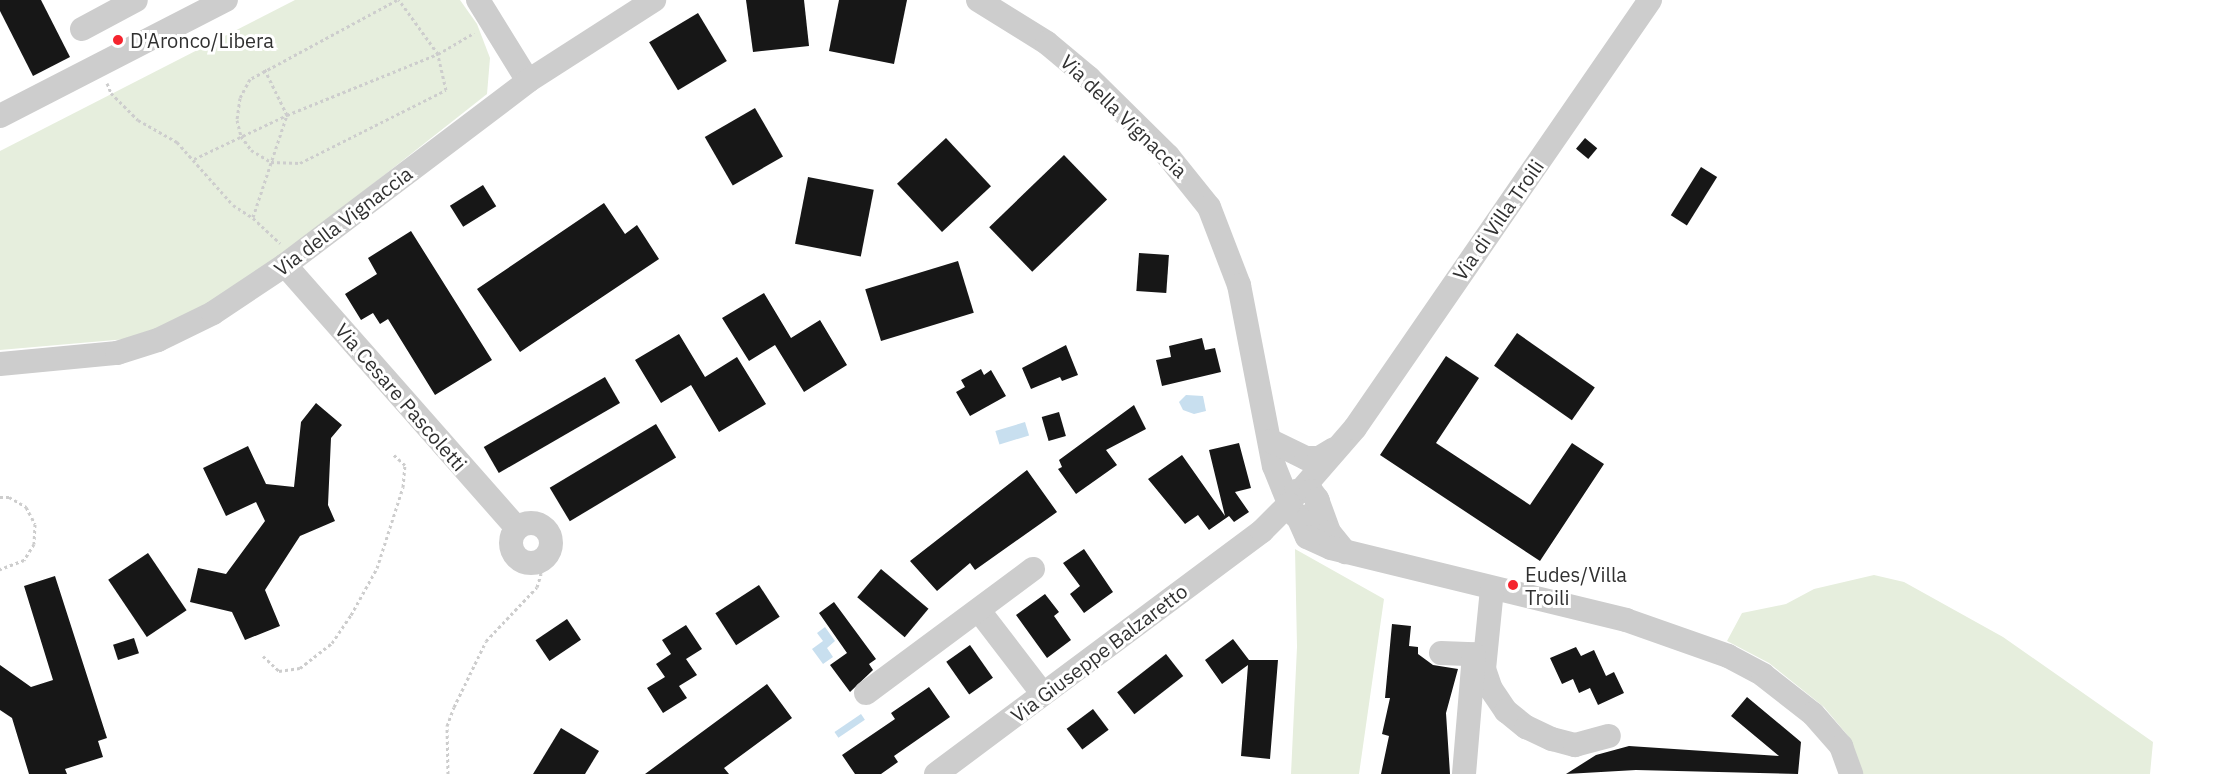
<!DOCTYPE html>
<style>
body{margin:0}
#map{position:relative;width:2220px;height:774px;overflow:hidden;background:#fff;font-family:"IBM Plex Sans",sans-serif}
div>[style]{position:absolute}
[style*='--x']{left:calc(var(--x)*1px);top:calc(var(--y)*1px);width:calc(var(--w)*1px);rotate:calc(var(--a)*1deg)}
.green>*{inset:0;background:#e6eedd}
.water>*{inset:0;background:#c8dfef;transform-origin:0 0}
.building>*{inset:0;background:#171717;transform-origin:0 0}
.path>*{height:3px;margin-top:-1.5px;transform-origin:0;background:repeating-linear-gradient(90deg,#cdcdcd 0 3px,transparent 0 6px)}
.minor>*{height:24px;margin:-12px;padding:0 12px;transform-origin:12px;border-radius:12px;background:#cdcdcd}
.minor>.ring{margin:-12px;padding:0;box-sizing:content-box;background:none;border:24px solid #cdcdcd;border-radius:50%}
.dots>*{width:16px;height:16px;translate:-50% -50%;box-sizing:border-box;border:3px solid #fff;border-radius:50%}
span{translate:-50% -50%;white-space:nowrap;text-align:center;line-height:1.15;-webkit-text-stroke:6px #fff;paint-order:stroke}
.poi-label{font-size:20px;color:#303030}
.left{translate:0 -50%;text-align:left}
.street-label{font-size:20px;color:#303030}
</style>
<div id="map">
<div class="green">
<div style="clip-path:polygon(295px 0,460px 0,477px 24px,490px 58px,487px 94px,288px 251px,192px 314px,138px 338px,0 350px,0 151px)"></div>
<div style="clip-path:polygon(1295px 549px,1384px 599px,1359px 774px,1291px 774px,1297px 647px)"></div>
<div style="clip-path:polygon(1874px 575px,1904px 582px,2003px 637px,2153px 742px,2150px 774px,1859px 774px,1849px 737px,1824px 707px,1769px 663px,1727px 641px,1742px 613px,1786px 604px,1814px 589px)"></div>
</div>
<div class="water">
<div style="clip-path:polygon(1186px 395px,1203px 396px,1206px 411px,1194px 414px,1183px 410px,1179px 402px)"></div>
<div style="left:1025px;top:422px;width:14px;height:31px;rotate:73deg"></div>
<div style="clip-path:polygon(825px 627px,835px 641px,827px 648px,833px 657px,823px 664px,812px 649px,823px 641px,817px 633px)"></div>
<div style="left:861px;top:714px;width:7px;height:32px;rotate:56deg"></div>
</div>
<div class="building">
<div style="clip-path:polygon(0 0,41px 0,70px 57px,33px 76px,0 11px)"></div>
<div style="clip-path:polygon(746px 0,804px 0,809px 46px,753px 52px)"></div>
<div style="clip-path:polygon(839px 0,907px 0,894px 64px,829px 51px)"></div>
<div style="left:698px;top:13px;width:56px;height:57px;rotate:59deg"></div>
<div style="left:755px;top:108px;width:56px;height:58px;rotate:60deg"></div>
<div style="left:946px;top:138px;width:66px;height:67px;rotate:47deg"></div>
<div style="left:1585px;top:138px;width:16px;height:14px;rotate:40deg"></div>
<div style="left:1064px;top:155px;width:62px;height:104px;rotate:46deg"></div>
<div style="left:1701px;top:167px;width:19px;height:57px;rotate:32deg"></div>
<div style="left:808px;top:177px;width:67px;height:68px;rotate:11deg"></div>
<div style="left:483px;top:185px;width:25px;height:39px;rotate:58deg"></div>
<div style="clip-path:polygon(604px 203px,625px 234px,637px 225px,659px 259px,520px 352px,477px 289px)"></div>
<div style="clip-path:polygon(411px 231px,492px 360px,435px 395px,388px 319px,380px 324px,373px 313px,361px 320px,345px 294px,377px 274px,368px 258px)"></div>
<div style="left:1139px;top:253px;width:30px;height:38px;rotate:4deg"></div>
<div style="left:958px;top:261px;width:54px;height:97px;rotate:73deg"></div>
<div style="clip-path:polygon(764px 293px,791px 338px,820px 320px,847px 365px,804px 392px,775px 345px,749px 361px,722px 318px)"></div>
<div style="left:1517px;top:333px;width:95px;height:40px;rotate:35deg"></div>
<div style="clip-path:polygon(679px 334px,705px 377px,737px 357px,766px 404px,719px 432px,691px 385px,661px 403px,635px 360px)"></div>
<div style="clip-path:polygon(1202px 338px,1205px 350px,1215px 348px,1221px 372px,1162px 386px,1156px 360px,1171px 357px,1169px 346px)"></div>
<div style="clip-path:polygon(1066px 345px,1078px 375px,1062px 381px,1060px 377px,1031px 389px,1022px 368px)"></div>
<div style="clip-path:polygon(1446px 356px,1479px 378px,1436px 443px,1530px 505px,1572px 443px,1604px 464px,1540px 561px,1380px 455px)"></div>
<div style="clip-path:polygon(981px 369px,984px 375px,991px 370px,1006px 396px,970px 416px,956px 392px,965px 387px,961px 380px)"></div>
<div style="left:605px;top:377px;width:30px;height:140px;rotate:60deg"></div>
<div style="clip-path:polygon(316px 403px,342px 425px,331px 438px,328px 505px,335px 521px,300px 536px,265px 590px,280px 626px,245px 640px,232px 612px,190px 602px,198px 568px,226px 574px,265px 521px,256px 502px,226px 516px,203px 468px,248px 446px,266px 484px,294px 487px,301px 422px)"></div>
<div style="clip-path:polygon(1134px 405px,1146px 429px,1106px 450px,1117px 465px,1076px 494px,1058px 469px,1062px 467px,1059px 460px)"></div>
<div style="left:1059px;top:412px;width:25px;height:18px;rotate:74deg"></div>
<div style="left:656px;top:424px;width:39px;height:124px;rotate:59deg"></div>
<div style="clip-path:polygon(1239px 443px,1251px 488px,1235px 492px,1249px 512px,1234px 522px,1229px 516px,1209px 530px,1198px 515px,1185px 524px,1148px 479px,1182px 455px,1225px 516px,1209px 450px)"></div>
<div style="clip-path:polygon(1027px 470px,1057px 512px,975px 570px,970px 563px,937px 591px,910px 561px)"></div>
<div style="clip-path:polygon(1084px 549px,1113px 592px,1084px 613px,1070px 594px,1080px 586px,1063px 563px)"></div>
<div style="left:148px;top:553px;width:69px;height:48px;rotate:56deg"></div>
<div style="left:881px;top:569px;width:62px;height:37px;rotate:40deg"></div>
<div style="clip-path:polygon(55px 576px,107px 738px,98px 741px,103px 757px,65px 769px,67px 774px,29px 774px,12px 718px,0 710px,0 665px,31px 687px,53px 680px,24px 586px)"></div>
<div style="left:759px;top:585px;width:38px;height:52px;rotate:57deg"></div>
<div style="clip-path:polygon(1045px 594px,1059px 612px,1054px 616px,1071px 640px,1047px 658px,1016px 615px)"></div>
<div style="clip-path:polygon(834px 602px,876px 659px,869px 664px,873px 670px,850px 692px,830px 665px,847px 653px,819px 613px)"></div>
<div style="left:567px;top:619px;width:25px;height:38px;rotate:56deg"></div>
<div style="clip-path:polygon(1392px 624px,1411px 626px,1409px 646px,1418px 647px,1418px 654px,1433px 665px,1458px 669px,1446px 713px,1450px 774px,1381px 774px,1389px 736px,1382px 734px,1390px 698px,1385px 698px)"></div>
<div style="clip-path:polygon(686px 625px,702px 649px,686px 659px,697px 675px,679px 686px,687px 698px,663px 713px,647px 688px,665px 677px,656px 664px,671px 654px,662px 640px)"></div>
<div style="left:134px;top:638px;width:16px;height:22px;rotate:72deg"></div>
<div style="clip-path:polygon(1233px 639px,1249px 660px,1278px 660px,1270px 759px,1241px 756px,1248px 665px,1222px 684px,1205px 660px)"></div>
<div style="left:970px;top:645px;width:40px;height:29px;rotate:55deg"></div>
<div style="clip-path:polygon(1576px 647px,1581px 656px,1594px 650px,1606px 676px,1614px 672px,1624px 693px,1598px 705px,1590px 688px,1579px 693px,1573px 679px,1562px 684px,1550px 658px)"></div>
<div style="left:1166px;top:654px;width:28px;height:62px;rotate:52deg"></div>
<div style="clip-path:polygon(767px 684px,792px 718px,724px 768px,729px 774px,645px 774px)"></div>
<div style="clip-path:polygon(929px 687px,950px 717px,894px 756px,898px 762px,881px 774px,855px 774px,842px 755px,895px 719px,891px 713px)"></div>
<div style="clip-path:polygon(1747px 697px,1801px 742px,1798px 774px,1636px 770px,1566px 774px,1596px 755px,1629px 746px,1779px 756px,1731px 716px)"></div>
<div style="left:1093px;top:709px;width:26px;height:33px;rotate:53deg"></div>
<div style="clip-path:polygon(561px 728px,599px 751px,585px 774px,533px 774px)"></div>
</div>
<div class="path">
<div style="--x:397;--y:0;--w:167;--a:151.7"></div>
<div style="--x:250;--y:79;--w:21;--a:118"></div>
<div style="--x:240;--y:98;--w:22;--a:98"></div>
<div style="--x:237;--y:120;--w:16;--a:76"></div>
<div style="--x:241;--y:136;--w:17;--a:54"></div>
<div style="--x:251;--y:150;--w:23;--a:31"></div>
<div style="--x:271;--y:162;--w:29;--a:2"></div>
<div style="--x:300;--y:163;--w:163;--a:-26.6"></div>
<div style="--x:446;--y:90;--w:37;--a:-103"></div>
<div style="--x:438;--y:54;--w:67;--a:-125.8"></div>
<div style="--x:107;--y:83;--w:11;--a:68"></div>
<div style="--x:111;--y:93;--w:38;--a:45"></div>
<div style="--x:138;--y:120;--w:45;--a:29.4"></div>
<div style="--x:177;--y:142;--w:84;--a:48.4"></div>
<div style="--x:233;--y:205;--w:24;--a:33"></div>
<div style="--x:253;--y:218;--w:37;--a:43"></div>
<div style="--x:194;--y:159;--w:103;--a:-25.3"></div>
<div style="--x:287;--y:115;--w:163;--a:-22"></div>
<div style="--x:438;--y:54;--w:42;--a:-30.3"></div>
<div style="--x:253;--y:217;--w:108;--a:-71.6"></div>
<div style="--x:287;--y:115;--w:52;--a:-116.1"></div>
<div style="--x:0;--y:497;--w:9;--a:0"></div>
<div style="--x:9;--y:497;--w:20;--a:30"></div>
<div style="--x:26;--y:507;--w:19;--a:62"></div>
<div style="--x:35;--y:524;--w:20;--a:93"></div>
<div style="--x:34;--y:544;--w:19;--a:122"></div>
<div style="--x:24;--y:560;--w:26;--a:159"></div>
<div style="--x:263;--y:656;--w:22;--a:43"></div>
<div style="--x:279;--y:671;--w:21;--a:-8"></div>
<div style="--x:300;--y:668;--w:41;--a:-38"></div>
<div style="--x:332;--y:643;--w:34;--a:-56"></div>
<div style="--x:351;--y:615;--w:54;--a:-61"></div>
<div style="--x:377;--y:568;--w:85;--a:-72.2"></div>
<div style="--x:403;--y:487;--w:22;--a:-85"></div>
<div style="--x:405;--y:465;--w:15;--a:-138"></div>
<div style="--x:448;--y:774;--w:48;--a:-91.2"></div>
<div style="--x:447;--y:726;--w:20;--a:-70"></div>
<div style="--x:454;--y:707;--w:73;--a:-64.1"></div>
<div style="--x:486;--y:641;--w:74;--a:-46.6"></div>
<div style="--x:537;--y:587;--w:14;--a:-73"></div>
<div style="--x:541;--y:574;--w:13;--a:-108"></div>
</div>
<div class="minor">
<div style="--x:478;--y:0;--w:95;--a:58.3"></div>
<div style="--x:978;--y:0;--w:81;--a:31.9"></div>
<div style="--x:1047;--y:43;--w:55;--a:39.8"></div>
<div style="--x:1089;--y:78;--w:111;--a:44.6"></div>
<div style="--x:1168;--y:156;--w:65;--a:51.2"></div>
<div style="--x:1209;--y:207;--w:84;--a:69"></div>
<div style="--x:1239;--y:285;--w:184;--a:79.1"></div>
<div style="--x:1274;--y:466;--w:40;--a:68"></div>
<div style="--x:82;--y:29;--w:61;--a:-28.2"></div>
<div style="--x:0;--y:116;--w:254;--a:-27.2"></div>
<div style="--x:285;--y:265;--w:351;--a:48.6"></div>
<div style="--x:0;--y:364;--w:118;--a:-5.4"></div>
<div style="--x:117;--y:353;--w:43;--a:-17.6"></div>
<div style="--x:158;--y:340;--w:61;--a:-26.1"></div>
<div style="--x:213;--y:313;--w:87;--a:-33.7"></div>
<div style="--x:285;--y:265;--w:305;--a:-37.1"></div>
<div style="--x:528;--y:81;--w:150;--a:-32.7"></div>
<div style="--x:1271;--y:441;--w:39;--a:26"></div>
<div style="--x:1306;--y:458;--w:13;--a:0"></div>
<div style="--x:1319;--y:458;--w:17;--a:-31"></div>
<div style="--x:1303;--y:488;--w:79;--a:-49.1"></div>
<div style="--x:1355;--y:428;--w:520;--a:-55.42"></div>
<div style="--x:1318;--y:501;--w:11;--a:105"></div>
<div style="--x:1315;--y:512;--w:10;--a:143"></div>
<div style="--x:1307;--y:518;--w:12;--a:-166"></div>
<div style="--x:1295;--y:515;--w:10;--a:-127"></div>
<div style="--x:1289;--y:507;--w:17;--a:-66"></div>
<div style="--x:1296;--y:491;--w:15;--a:0"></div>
<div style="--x:1311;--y:491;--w:10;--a:53"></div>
<div style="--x:1317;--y:499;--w:35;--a:70"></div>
<div style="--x:1329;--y:532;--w:26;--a:51"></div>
<div style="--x:1298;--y:517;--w:22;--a:66"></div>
<div style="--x:1307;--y:537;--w:26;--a:25"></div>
<div style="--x:1331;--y:548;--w:304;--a:13.7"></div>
<div style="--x:1626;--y:620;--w:108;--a:19.4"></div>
<div style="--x:1728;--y:656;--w:40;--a:28"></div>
<div style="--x:1763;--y:675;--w:63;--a:38"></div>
<div style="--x:1813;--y:714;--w:43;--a:48.8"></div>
<div style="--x:1841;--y:746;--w:30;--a:70"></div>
<div class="ring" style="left:511px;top:523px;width:16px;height:16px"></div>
<div style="--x:1492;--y:589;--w:80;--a:95.7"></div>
<div style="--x:1484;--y:669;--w:21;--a:71"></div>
<div style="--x:1491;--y:689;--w:27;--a:56"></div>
<div style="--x:1506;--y:711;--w:26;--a:39"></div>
<div style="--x:1526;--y:727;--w:29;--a:25"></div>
<div style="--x:1552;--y:739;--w:24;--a:15"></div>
<div style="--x:1575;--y:745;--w:35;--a:-15"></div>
<div style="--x:980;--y:612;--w:103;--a:52.5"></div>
<div style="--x:1441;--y:653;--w:33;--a:2"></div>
<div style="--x:866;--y:693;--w:208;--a:-36.6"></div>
<div style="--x:936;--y:774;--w:407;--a:-36.7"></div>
<div style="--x:1262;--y:531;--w:38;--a:-45"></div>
<div style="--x:1464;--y:774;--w:120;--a:-85.2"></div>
</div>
<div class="dots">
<div style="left:118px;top:40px;background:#f5242e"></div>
<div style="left:1513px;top:585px;background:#f5242e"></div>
</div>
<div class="poi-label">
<span class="left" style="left:130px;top:40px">D'Aronco/Libera</span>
<span class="left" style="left:1525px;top:586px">Eudes/Villa<br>Troili</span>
</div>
<div class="street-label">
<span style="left:1124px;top:116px;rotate:44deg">Via della Vignaccia</span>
<span style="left:1498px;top:220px;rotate:-55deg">Via di Villa Troili</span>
<span style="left:343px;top:221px;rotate:-37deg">Via della Vignaccia</span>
<span style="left:401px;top:397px;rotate:49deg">Via Cesare Pascoletti</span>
<span style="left:1099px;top:653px;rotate:-37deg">Via Giuseppe Balzaretto</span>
</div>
</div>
